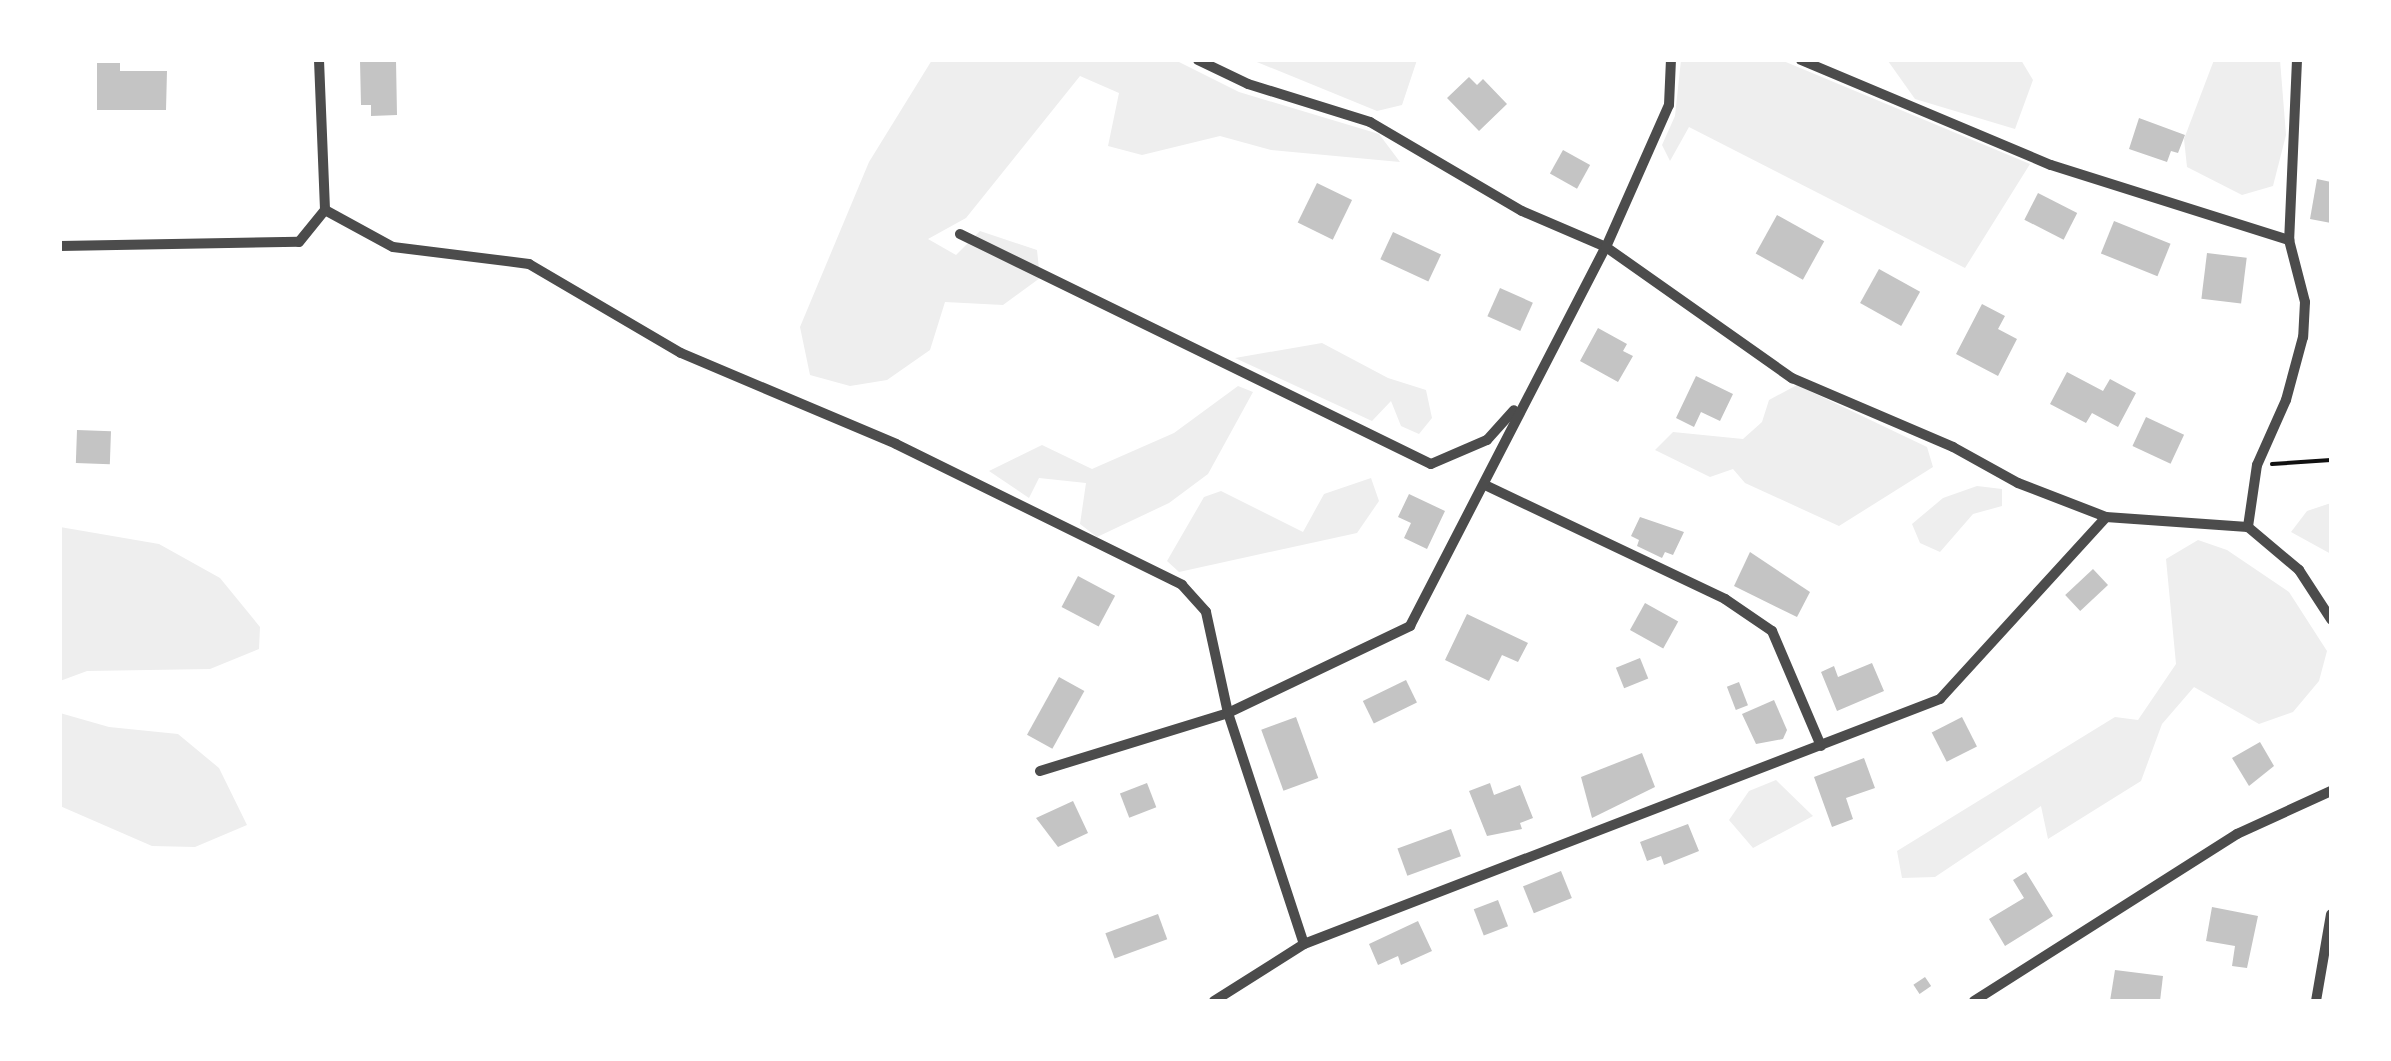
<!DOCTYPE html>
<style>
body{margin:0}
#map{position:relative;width:2391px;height:1061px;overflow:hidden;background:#fff;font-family:"Golos Text",sans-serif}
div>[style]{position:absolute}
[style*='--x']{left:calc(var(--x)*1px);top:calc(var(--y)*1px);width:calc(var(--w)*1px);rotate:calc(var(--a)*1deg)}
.green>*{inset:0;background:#eee}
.building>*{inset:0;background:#c4c4c4;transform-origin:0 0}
.path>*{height:4px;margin:-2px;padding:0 2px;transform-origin:2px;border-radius:2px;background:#111}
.minor>*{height:10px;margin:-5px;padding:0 5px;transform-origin:5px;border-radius:5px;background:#4c4c4c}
span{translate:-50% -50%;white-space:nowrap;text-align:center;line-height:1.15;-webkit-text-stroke:10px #fff;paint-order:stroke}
.frame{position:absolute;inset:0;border:62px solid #fff;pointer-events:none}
</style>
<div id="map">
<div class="green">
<div style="clip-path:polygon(932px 60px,1175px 60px,1239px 92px,1379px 134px,1400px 162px,1271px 150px,1220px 136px,1142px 155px,1108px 146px,1119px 93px,1080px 76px,966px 218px,928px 239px,956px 255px,980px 231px,1037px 250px,1040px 278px,1003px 305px,945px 302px,930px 350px,887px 380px,850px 386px,810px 375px,800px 327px,869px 162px)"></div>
<div style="clip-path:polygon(1252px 60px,1417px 60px,1402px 105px,1377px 111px)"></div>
<div style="clip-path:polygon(1681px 60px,1781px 60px,2030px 164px,1965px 268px,1689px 127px,1670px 161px,1662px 145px,1675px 116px)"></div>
<div style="clip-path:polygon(2021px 60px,2033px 80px,2015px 129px,1915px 99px,1888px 61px)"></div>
<div style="clip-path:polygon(2214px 60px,2280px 60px,2286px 135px,2273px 186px,2242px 195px,2187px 167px,2184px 139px)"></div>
<div style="clip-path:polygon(1322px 343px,1388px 378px,1426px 390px,1432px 418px,1419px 434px,1401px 426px,1391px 401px,1372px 421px,1235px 358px)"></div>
<div style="clip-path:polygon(1797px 385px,1927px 447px,1933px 467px,1839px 526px,1745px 483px,1733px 469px,1710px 477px,1655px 450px,1673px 432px,1743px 439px,1762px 422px,1769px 400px)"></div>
<div style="clip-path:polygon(1238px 386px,1253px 392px,1208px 474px,1169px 503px,1097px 537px,1080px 524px,1086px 483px,1039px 478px,1029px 498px,989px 471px,1042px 445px,1092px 469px,1174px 433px)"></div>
<div style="clip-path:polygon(1371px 478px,1379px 501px,1357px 533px,1179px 572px,1167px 561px,1204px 497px,1221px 491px,1303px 532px,1324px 494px)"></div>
<div style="clip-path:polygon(1977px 486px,2002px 489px,2002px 506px,1973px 514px,1940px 552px,1920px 543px,1912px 524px,1943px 498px)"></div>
<div style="clip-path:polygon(2331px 503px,2331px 554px,2291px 532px,2307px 511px)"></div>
<div style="clip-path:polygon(60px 527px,159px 544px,220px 578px,260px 627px,259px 649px,210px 669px,87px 671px,60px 681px)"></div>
<div style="clip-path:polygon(2198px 540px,2227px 550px,2289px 592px,2327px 651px,2319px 681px,2293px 712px,2259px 724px,2194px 687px,2162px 724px,2141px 781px,2048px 839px,2041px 806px,1935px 877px,1902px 878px,1897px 851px,2115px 717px,2138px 720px,2176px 664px,2166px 559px)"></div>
<div style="clip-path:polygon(60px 713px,109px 727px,178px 734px,219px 768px,247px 825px,195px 847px,152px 846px,60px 806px)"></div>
<div style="clip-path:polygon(1776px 780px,1813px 816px,1753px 848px,1729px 820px,1749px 791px)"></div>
</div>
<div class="building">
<div style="clip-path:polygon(396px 60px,397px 115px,371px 116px,371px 105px,361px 105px,360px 61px)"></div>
<div style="clip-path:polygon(97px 63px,120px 63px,120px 71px,167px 71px,166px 110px,97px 110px)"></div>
<div style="clip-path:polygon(1469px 77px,1477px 85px,1483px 79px,1507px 104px,1479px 131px,1447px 98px)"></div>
<div style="clip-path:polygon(2139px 118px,2185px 135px,2178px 153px,2171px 151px,2167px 162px,2129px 149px)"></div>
<div style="left:1563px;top:150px;width:31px;height:27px;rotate:29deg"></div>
<div style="clip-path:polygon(2317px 179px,2331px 182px,2331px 223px,2310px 219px)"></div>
<div style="left:1317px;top:183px;width:39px;height:44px;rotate:26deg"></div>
<div style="left:2038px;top:193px;width:44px;height:30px;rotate:27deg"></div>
<div style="left:1777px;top:215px;width:54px;height:44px;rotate:29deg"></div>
<div style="left:2114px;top:221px;width:61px;height:35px;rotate:22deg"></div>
<div style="left:1393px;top:232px;width:53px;height:30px;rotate:25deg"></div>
<div style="left:2207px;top:253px;width:40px;height:46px;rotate:7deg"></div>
<div style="left:1879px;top:269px;width:47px;height:39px;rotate:29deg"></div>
<div style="left:1500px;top:288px;width:36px;height:31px;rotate:24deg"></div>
<div style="clip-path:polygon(1982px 304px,2005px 316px,1998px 329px,2017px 339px,1998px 376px,1956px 354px)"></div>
<div style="clip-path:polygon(1598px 328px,1627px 344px,1623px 351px,1633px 356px,1618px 382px,1580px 361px)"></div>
<div style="clip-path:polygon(2067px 372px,2103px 391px,2110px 379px,2136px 393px,2118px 427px,2092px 413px,2086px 423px,2050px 404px)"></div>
<div style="clip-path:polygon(1696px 376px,1733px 394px,1720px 421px,1701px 412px,1694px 427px,1676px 418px)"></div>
<div style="left:2146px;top:417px;width:42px;height:32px;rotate:25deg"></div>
<div style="left:77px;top:430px;width:34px;height:33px;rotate:2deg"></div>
<div style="clip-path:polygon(1409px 494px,1445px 511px,1427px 549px,1404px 538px,1411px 523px,1398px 517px)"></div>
<div style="clip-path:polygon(1640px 517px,1684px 532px,1673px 555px,1665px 552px,1662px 558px,1637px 546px,1639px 540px,1631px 536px)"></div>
<div style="clip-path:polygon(1750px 552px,1810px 592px,1797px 617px,1734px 586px)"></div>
<div style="left:2093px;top:569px;width:22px;height:38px;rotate:47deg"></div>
<div style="left:1078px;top:576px;width:42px;height:35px;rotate:28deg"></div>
<div style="left:1645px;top:603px;width:38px;height:31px;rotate:29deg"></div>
<div style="clip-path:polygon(1467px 614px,1528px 643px,1518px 662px,1502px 655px,1489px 681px,1445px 660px)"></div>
<div style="left:1640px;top:658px;width:22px;height:26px;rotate:68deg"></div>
<div style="clip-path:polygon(1872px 663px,1884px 691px,1837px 711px,1821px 672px,1834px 666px,1838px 677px)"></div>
<div style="left:1059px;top:677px;width:29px;height:66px;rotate:29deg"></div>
<div style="left:1406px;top:680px;width:25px;height:48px;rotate:64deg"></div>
<div style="left:1739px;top:682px;width:25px;height:13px;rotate:69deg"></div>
<div style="clip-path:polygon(1774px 700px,1787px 730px,1783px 739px,1756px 744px,1742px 714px)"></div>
<div style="left:1296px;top:717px;width:65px;height:37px;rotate:70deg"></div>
<div style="left:1962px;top:717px;width:33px;height:34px;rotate:63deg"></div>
<div style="clip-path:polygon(2260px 742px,2274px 766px,2249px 786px,2232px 758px)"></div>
<div style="clip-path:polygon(1642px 753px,1655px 787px,1592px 818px,1581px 777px)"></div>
<div style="clip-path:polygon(1864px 758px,1875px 788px,1846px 798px,1853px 819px,1832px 827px,1814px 777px)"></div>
<div style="left:1147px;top:783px;width:26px;height:29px;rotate:69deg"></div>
<div style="clip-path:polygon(1490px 783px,1494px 795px,1520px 785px,1533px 818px,1520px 823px,1522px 829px,1487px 836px,1469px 791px)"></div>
<div style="clip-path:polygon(1073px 801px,1088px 833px,1058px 847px,1036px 818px)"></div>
<div style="clip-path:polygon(1688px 824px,1699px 851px,1664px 865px,1661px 856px,1647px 861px,1640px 842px)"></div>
<div style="left:1451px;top:829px;width:29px;height:57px;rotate:70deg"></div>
<div style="left:1561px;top:871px;width:29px;height:41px;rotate:68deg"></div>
<div style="clip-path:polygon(2026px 872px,2053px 916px,2005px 946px,1989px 919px,2024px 898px,2013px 880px)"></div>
<div style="left:1498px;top:900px;width:28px;height:26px;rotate:69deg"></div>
<div style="clip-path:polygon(2212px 907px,2258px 916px,2247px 968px,2232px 966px,2235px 946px,2206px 941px)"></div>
<div style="left:1158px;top:914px;width:27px;height:56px;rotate:70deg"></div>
<div style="clip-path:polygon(1418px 921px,1432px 951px,1401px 965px,1398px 956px,1378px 965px,1369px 944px)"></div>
<div style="clip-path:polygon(2115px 970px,2163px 976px,2160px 1001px,2110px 1001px)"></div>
<div style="left:1925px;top:977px;width:11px;height:14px;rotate:56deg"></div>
</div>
<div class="path">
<div style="--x:2272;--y:464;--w:59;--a:-3.9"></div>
</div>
<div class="minor">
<div style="--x:319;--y:60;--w:150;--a:87.7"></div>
<div style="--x:1198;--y:60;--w:55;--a:25.6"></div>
<div style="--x:1248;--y:84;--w:128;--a:17.3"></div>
<div style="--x:1370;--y:122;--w:176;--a:30.4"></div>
<div style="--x:1522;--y:211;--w:91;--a:23.2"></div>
<div style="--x:1606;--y:247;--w:228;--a:35.2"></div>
<div style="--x:1792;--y:378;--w:175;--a:23.2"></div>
<div style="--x:1953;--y:447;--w:74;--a:29"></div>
<div style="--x:2018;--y:483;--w:94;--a:21.1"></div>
<div style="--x:2106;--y:517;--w:142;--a:4"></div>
<div style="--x:1801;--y:60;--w:271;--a:22.8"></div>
<div style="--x:2051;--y:165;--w:250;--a:17.5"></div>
<div style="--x:2297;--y:60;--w:180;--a:92.5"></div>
<div style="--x:2289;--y:240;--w:64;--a:75.5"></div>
<div style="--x:2305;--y:302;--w:35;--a:93"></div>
<div style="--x:2303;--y:337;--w:65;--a:105.1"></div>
<div style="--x:2286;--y:400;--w:71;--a:114"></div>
<div style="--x:2257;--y:465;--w:63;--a:98.3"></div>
<div style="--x:2248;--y:527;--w:67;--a:40.1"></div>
<div style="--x:2299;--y:570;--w:59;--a:56.9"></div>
<div style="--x:960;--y:234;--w:524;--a:26.03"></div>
<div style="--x:1431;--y:464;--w:61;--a:-23.2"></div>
<div style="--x:1487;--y:440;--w:40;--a:-48"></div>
<div style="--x:60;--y:246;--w:239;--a:-1"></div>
<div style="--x:299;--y:242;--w:41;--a:-50.9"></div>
<div style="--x:325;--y:210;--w:77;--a:28.6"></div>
<div style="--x:393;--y:247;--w:137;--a:7.1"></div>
<div style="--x:529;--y:264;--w:176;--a:30.4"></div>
<div style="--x:681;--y:353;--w:233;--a:22.9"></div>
<div style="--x:896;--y:444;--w:319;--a:26.2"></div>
<div style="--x:1182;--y:585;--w:36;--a:48"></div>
<div style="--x:1206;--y:612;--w:103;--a:77.7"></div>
<div style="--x:1228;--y:713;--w:243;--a:71.8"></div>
<div style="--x:1485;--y:485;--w:266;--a:25.4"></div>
<div style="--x:1725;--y:599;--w:57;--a:34.2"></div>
<div style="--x:1772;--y:631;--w:125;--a:66.9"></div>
<div style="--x:1040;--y:771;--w:197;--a:-17.1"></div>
<div style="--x:1228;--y:713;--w:202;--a:-25.5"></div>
<div style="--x:1410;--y:626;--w:427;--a:-62.7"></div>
<div style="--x:1606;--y:247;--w:155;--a:-66.1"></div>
<div style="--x:1669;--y:105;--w:45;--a:-87.5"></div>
<div style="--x:1214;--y:1001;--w:107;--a:-32.3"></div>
<div style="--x:1304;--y:944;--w:682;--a:-21.07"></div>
<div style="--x:1940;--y:699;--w:246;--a:-47.6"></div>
<div style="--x:1974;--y:1001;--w:312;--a:-32.4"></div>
<div style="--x:2237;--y:834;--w:103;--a:-24.6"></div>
<div style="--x:2316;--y:1001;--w:88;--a:-80.2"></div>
</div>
<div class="frame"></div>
</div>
